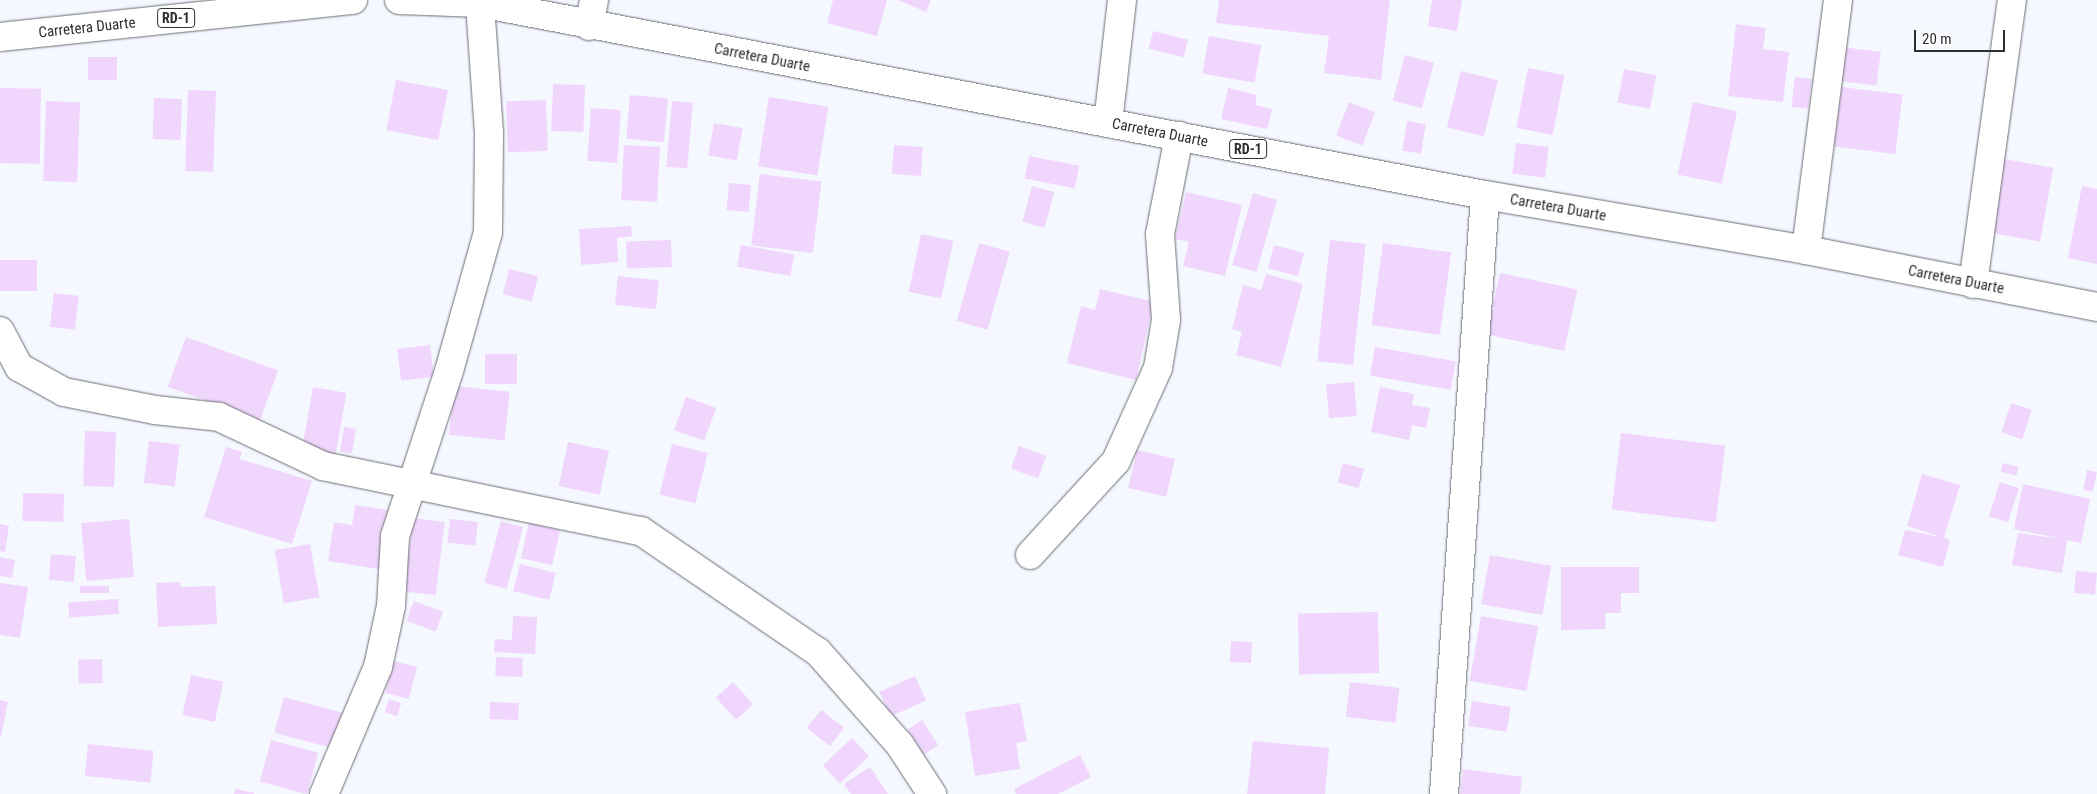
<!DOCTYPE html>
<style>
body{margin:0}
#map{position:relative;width:2097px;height:794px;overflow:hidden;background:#f5f8ff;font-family:"Roboto Condensed",sans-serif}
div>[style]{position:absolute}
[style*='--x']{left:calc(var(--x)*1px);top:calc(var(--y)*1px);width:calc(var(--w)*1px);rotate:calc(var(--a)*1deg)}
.building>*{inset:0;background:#f0d6fc;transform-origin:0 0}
.roads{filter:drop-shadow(0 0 1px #6b6d73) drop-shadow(0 0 1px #6b6d73)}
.minor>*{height:28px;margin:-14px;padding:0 14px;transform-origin:14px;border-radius:14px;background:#fff}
.primary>*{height:28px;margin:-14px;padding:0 14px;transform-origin:14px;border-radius:14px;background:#fff}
span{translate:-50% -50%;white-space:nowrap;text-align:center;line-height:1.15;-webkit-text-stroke:4px #fff;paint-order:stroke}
.shield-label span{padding:1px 4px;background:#fff;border:1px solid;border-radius:4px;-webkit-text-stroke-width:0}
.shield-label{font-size:14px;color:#2d2e30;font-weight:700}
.street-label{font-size:15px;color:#2d2e30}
.scale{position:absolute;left:1914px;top:30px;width:91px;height:22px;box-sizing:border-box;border:2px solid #2d2e30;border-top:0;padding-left:6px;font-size:15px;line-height:18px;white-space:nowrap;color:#2d2e30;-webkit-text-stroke:4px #fff;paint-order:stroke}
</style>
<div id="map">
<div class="building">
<div style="clip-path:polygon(833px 0,887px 0,877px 36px,827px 23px)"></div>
<div style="clip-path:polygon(898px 0,931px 0,926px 12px)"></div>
<div style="clip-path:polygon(1219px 0,1390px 0,1381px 80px,1324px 73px,1329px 36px,1216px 23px)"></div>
<div style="clip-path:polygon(1432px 0,1462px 0,1457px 31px,1428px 26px)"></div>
<div style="clip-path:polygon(1736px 24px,1766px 28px,1763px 49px,1789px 52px,1783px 102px,1728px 96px)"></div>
<div style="left:1153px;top:31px;width:36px;height:18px;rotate:14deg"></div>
<div style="left:1209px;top:36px;width:53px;height:38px;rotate:10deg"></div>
<div style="left:1841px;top:47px;width:40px;height:34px;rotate:7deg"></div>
<div style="left:1405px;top:55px;width:30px;height:47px;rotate:15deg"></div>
<div style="left:88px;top:57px;width:29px;height:23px"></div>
<div style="left:1528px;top:68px;width:37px;height:61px;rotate:11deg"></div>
<div style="left:1624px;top:69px;width:33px;height:34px;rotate:11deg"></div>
<div style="left:1461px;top:71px;width:38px;height:58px;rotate:14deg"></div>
<div style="left:1795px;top:77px;width:17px;height:30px;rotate:7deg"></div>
<div style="left:396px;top:80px;width:53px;height:51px;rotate:11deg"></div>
<div style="left:553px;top:84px;width:32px;height:47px;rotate:2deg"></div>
<div style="left:1841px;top:87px;width:62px;height:60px;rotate:7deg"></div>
<div style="left:0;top:88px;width:41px;height:75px;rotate:1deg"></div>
<div style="clip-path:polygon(1228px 88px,1257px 95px,1255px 105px,1272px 109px,1267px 129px,1221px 119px)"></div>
<div style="left:188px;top:90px;width:28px;height:81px;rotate:2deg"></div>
<div style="left:630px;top:95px;width:38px;height:44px;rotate:5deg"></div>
<div style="left:769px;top:97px;width:60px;height:70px;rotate:9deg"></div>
<div style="left:154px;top:98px;width:28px;height:41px;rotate:2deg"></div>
<div style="left:546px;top:100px;width:51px;height:40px;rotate:88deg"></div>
<div style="left:46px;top:101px;width:34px;height:80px;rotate:2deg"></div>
<div style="left:672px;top:101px;width:21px;height:66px;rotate:5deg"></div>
<div style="left:1349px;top:102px;width:28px;height:36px;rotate:21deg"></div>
<div style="left:1693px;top:102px;width:45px;height:74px;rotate:12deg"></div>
<div style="left:591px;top:108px;width:30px;height:53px;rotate:4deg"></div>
<div style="left:1407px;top:121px;width:19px;height:30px;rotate:9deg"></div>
<div style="left:714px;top:123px;width:29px;height:33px;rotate:10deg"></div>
<div style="left:1516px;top:143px;width:33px;height:31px;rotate:7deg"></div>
<div style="left:624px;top:145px;width:36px;height:55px;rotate:3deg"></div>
<div style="left:894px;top:145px;width:29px;height:29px;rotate:4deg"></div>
<div style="left:1029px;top:156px;width:51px;height:23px;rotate:11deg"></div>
<div style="left:2004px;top:159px;width:50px;height:75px;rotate:10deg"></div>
<div style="left:760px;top:174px;width:62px;height:72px;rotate:7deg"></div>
<div style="left:729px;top:183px;width:22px;height:27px;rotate:5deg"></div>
<div style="left:1032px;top:186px;width:23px;height:37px;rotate:15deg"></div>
<div style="clip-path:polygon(2082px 186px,2097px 189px,2097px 264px,2068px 258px)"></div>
<div style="clip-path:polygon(1186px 192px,1242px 205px,1225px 276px,1183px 266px,1189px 242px,1175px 239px)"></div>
<div style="left:1253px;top:193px;width:25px;height:75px;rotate:16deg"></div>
<div style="clip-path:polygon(631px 226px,632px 236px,617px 238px,618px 262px,581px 265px,579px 229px)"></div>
<div style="left:921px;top:234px;width:33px;height:59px;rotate:12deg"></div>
<div style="left:671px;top:240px;width:27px;height:45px;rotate:88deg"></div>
<div style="left:1330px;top:240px;width:36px;height:122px;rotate:6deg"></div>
<div style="left:979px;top:243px;width:32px;height:81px;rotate:16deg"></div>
<div style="left:1383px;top:243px;width:69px;height:83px;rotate:8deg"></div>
<div style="left:741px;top:245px;width:54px;height:22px;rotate:10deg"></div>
<div style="left:1274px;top:245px;width:31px;height:24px;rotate:15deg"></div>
<div style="left:0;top:260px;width:37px;height:31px"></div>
<div style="left:509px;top:269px;width:30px;height:26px;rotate:14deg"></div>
<div style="left:1500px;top:273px;width:79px;height:63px;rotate:12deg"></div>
<div style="clip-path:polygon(1266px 274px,1303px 284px,1281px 367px,1236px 355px,1242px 332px,1232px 329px,1243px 285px,1261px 290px)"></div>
<div style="left:618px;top:276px;width:41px;height:29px;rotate:6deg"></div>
<div style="clip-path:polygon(1100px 289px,1154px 302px,1136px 380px,1067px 363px,1081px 306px,1095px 310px)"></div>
<div style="left:54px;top:293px;width:25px;height:34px;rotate:7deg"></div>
<div style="left:186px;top:337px;width:98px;height:53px;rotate:20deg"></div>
<div style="left:430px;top:345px;width:32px;height:33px;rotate:83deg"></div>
<div style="left:1375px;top:347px;width:82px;height:29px;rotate:10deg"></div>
<div style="left:485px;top:354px;width:32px;height:30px"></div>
<div style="left:1354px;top:382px;width:34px;height:28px;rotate:85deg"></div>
<div style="left:454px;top:386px;width:56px;height:49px;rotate:6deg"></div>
<div style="left:313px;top:387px;width:34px;height:62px;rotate:10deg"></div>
<div style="clip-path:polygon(1380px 387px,1414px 394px,1412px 405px,1430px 408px,1426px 428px,1412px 425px,1409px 440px,1371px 432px)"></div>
<div style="left:686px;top:397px;width:32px;height:35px;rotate:20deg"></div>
<div style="left:2011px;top:403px;width:22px;height:31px;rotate:18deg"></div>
<div style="left:344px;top:427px;width:12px;height:25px;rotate:9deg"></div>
<div style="left:85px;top:431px;width:31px;height:55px;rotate:2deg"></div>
<div style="left:1621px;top:433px;width:105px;height:77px;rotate:7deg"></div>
<div style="left:149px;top:441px;width:31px;height:42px;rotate:7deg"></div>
<div style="left:568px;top:442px;width:42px;height:45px;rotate:12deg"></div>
<div style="left:672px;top:444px;width:37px;height:52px;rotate:14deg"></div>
<div style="left:1019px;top:446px;width:29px;height:24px;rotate:20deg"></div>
<div style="clip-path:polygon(226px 447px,242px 452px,240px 459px,312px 481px,292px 544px,204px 517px)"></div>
<div style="left:1137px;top:450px;width:39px;height:39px;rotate:13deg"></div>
<div style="left:1343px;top:463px;width:22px;height:20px;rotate:16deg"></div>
<div style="left:2003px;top:463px;width:16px;height:9px;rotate:14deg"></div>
<div style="left:2087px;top:470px;width:10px;height:20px;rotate:11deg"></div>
<div style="clip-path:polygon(1922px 474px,1960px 485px,1944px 537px,1950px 541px,1943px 567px,1898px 555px,1905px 530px,1941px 537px,1907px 526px)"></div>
<div style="left:2000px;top:482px;width:20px;height:36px;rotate:18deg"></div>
<div style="clip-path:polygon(2023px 484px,2090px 499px,2081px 543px,2067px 540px,2062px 573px,2012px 565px,2018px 533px,2062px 539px,2014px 529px)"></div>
<div style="left:23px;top:493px;width:41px;height:28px;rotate:1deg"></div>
<div style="clip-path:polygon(355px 505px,393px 511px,384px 570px,328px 561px,334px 522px,352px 525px)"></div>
<div style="left:413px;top:518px;width:32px;height:74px;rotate:7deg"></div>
<div style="left:129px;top:519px;width:58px;height:48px;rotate:85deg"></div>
<div style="left:450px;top:519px;width:28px;height:24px;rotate:6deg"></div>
<div style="left:501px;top:521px;width:23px;height:64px;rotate:15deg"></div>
<div style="left:529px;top:523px;width:32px;height:36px;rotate:13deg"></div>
<div style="clip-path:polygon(0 524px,9px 526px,5px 552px,0 551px)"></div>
<div style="left:310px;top:544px;width:54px;height:36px;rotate:80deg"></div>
<div style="left:51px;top:554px;width:25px;height:26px;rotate:5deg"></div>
<div style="left:1490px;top:555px;width:62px;height:50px;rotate:10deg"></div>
<div style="clip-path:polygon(0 557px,15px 560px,12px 578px,0 576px)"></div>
<div style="left:520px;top:564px;width:37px;height:28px;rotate:14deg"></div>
<div style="clip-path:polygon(1561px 567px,1639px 567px,1639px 593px,1621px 593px,1621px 613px,1605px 613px,1606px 629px,1561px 630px)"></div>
<div style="left:2076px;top:571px;width:21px;height:22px;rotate:5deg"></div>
<div style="clip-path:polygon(180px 582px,181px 587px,215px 586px,217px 624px,158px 627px,156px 583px)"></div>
<div style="clip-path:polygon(0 583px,28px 587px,20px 638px,0 635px)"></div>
<div style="left:109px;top:586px;width:7px;height:29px;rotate:90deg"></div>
<div style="left:118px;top:599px;width:15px;height:50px;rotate:86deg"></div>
<div style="left:414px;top:601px;width:31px;height:21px;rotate:21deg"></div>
<div style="left:1378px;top:612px;width:61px;height:80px;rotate:89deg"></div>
<div style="clip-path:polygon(513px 616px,537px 617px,535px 654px,494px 652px,495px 639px,512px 640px)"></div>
<div style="left:1481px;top:616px;width:58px;height:66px;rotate:10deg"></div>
<div style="left:1231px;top:641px;width:21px;height:21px;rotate:3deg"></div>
<div style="left:496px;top:657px;width:27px;height:19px;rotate:2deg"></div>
<div style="left:102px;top:659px;width:24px;height:24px;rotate:88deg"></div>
<div style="left:394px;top:661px;width:24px;height:33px;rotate:15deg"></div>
<div style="left:191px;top:675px;width:33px;height:41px;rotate:12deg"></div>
<div style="left:915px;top:676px;width:27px;height:39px;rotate:66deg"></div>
<div style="left:733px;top:682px;width:30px;height:23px;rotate:48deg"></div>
<div style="left:1350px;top:682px;width:50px;height:35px;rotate:7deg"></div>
<div style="left:284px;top:697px;width:61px;height:37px;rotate:15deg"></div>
<div style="left:389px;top:699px;width:13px;height:14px;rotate:18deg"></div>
<div style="clip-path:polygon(0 700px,8px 702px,1px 737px,0 737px)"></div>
<div style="left:1472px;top:701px;width:39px;height:25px;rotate:9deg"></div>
<div style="left:490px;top:702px;width:29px;height:17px;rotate:2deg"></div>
<div style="clip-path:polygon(1020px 703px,1027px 741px,1016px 743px,1020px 769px,975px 776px,965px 712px)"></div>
<div style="left:821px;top:710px;width:29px;height:23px;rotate:38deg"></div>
<div style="left:922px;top:720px;width:30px;height:17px;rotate:57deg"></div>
<div style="left:852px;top:738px;width:25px;height:40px;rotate:47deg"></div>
<div style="left:271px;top:740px;width:49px;height:43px;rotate:15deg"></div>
<div style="clip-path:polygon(1253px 741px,1329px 748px,1325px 794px,1247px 794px)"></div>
<div style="left:88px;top:744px;width:66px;height:32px;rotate:6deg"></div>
<div style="clip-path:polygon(1080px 755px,1091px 777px,1058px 794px,1016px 794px,1014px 789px)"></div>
<div style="clip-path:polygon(870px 767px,888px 794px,851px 794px,844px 784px)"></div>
<div style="clip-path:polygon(1463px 769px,1522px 777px,1520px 794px,1460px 794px)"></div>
<div style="clip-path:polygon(236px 789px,254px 793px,254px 794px,234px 794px)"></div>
</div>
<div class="roads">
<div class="minor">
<div style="--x:589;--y:26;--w:26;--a:-79"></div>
<div style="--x:1108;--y:123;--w:124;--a:-83.5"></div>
<div style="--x:1806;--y:250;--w:252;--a:-82.7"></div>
<div style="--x:1973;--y:284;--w:287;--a:-82.2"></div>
<div style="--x:0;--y:331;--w:41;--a:62.2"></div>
<div style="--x:19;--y:367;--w:51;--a:29.1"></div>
<div style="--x:64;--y:392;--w:93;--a:11.2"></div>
<div style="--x:155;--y:410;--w:64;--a:6.2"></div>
<div style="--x:219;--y:417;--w:115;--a:25.2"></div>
<div style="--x:323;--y:466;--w:325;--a:11.6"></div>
<div style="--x:641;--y:531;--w:214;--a:34.4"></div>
<div style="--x:818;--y:652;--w:124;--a:48.6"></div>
<div style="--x:900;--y:745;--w:59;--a:56.9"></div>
<div style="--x:1030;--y:555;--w:127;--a:-47.5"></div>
<div style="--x:1116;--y:461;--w:102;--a:-65.7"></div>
<div style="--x:1158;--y:368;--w:49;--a:-80.5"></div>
<div style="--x:1166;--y:320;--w:86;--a:-94"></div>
<div style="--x:1160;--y:234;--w:100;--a:-79"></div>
<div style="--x:324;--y:794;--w:138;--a:-67"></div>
<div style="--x:378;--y:667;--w:62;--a:-78"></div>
<div style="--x:391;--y:606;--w:70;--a:-86.7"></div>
<div style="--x:395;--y:536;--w:174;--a:-71.9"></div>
<div style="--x:449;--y:371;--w:144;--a:-74.3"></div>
<div style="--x:488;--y:232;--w:99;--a:-89.4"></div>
<div style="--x:489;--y:133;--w:130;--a:-94"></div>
<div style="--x:1444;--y:794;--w:600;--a:-86.08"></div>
</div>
<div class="primary">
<div style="--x:399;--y:0;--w:81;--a:2.1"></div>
<div style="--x:480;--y:3;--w:1023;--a:10.82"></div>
<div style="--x:1485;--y:195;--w:326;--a:9.7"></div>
<div style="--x:1806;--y:250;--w:297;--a:11.1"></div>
<div style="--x:0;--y:37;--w:355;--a:-6"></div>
</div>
</div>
<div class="shield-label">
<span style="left:176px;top:18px">RD-1</span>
<span style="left:1248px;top:149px">RD-1</span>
</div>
<div class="street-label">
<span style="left:87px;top:28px;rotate:-6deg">Carretera Duarte</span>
<span style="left:762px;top:58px;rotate:11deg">Carretera Duarte</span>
<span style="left:1160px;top:133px;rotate:11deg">Carretera Duarte</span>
<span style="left:1558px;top:208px;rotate:10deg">Carretera Duarte</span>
<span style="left:1956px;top:280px;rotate:11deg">Carretera Duarte</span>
</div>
<div class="scale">20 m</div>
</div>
